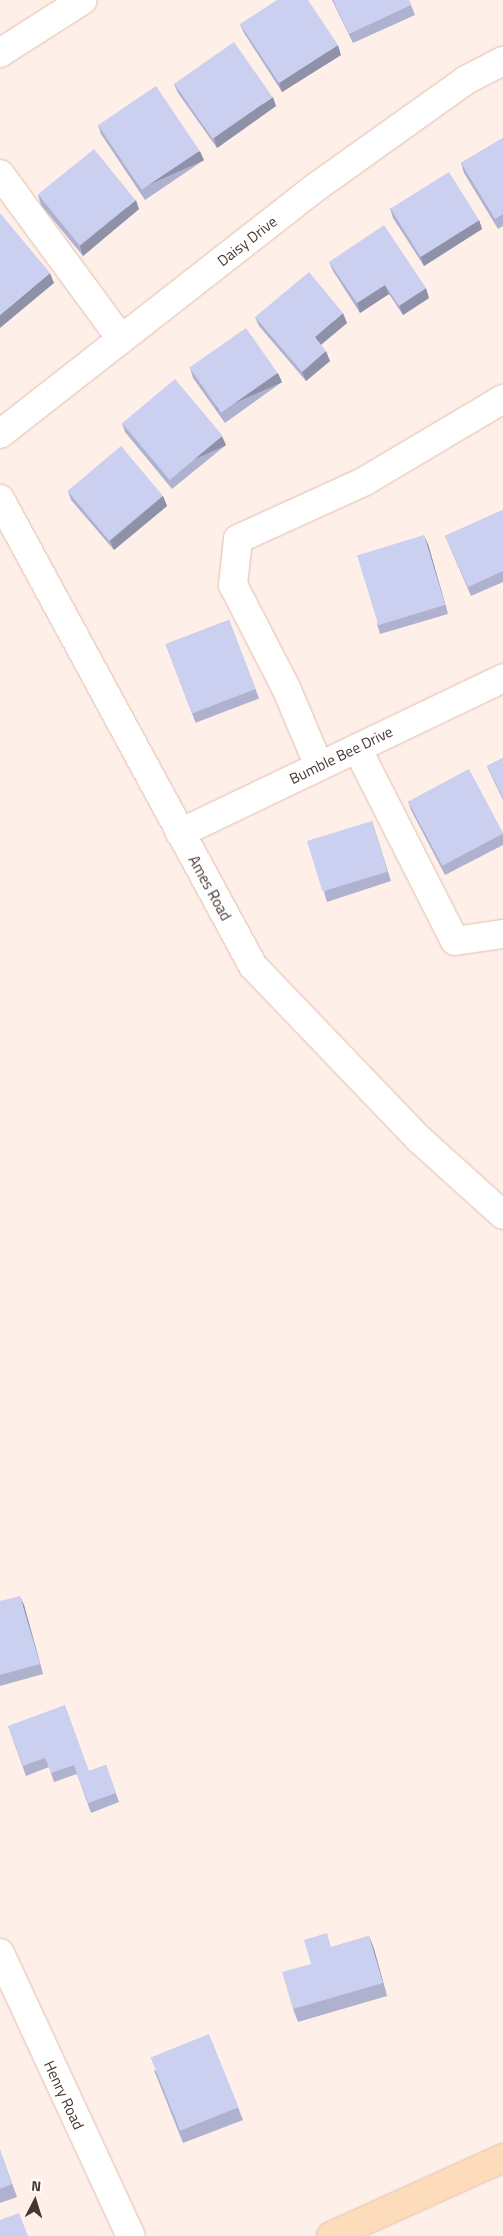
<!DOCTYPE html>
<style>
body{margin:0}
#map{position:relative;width:503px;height:2236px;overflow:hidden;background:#fef0e9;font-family:"Titillium Web",sans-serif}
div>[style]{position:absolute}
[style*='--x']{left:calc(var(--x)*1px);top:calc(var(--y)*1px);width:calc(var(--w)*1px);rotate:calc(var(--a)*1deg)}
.roads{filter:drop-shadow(0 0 1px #e1bfad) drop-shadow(0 0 1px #e1bfad)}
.minor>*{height:28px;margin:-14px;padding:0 14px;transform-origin:14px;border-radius:14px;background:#fff}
.major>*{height:28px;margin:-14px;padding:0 14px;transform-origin:14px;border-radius:14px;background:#fddcbc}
.wall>*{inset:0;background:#afb2ce;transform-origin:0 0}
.shaded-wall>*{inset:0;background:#8e91a8;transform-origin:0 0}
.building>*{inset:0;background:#cbcff0;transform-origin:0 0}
span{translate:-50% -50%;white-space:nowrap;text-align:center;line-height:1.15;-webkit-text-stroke:4px #fff;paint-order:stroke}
.street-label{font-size:15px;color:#453730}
.north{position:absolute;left:10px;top:2176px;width:50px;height:50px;-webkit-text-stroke:4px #fff;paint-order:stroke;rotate:5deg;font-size:14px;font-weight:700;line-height:20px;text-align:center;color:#453730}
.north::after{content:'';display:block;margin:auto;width:18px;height:22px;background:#453730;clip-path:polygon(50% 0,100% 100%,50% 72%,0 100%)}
</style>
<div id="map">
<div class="roads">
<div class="minor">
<div style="--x:0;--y:53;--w:98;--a:-32.6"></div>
<div style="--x:0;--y:174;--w:205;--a:53.7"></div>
<div style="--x:0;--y:434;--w:405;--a:-38"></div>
<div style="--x:319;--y:185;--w:181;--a:-35.5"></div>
<div style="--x:466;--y:80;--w:42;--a:-27.2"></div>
<div style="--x:0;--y:499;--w:531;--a:61.55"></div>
<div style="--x:253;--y:966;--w:240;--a:46.2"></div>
<div style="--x:419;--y:1139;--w:113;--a:42.1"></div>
<div style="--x:357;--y:748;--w:216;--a:63.1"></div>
<div style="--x:455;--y:941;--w:49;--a:-8.3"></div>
<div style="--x:319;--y:766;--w:85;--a:-112.9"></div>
<div style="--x:286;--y:688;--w:116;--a:-117.2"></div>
<div style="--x:233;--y:585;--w:46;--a:-83.8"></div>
<div style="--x:238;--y:539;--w:140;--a:-24.5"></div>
<div style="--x:365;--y:481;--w:161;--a:-30.7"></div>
<div style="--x:180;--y:833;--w:358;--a:-25.6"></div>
<div style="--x:0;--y:1953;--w:312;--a:65.2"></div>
</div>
<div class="major">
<div style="--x:331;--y:2236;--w:189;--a:-24.4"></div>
</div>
</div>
<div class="wall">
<div style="clip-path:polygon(332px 0,409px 0,415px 15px,353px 43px)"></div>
<div style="clip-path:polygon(240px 24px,341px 55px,282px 92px,244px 33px)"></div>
<div style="clip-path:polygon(174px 84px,276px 106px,217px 148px,178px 93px)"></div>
<div style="clip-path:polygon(98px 125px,204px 160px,145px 200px,101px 134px)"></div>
<div style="clip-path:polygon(503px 138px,503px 226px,498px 229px,464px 173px,461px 163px)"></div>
<div style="clip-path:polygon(38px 195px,139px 209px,83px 256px,41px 205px)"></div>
<div style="clip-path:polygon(390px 208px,479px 220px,482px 229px,424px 266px,393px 218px)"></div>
<div style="clip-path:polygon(329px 262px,429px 298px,403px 315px,389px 294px,360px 313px,333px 271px)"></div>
<div style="clip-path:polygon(255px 317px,347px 323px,321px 345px,330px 361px,306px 381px,259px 326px)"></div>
<div style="clip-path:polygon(190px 368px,282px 382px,225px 423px,193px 378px)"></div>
<div style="clip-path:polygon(122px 423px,226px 445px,172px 489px,125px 432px)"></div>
<div style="clip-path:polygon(68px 491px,163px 496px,167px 506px,114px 550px,71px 500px)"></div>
<div style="clip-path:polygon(503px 510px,503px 582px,471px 596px,445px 536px)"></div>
<div style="clip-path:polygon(428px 544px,448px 614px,380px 634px,377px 624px)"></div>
<div style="left:229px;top:620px;width:84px;height:68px;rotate:69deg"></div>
<div style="clip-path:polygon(503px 758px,503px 800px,491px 775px,487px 766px)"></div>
<div style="clip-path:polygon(408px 801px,503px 834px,503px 845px,445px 875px,411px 810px)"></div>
<div style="clip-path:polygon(372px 821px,391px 881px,327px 902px,324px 892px)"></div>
<div style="clip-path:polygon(0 1601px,24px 1605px,43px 1674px,0 1686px)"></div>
<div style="clip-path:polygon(8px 1726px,89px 1771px,106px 1765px,119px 1802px,91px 1813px,77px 1774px,54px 1782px,49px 1767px,26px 1776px)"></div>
<div style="clip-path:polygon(369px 1936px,374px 1949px,387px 1996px,298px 2022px,293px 2009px,311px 1964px,332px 1947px)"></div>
<div style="clip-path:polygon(154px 2070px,238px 2107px,243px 2120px,183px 2143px)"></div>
<div style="clip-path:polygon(0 2150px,17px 2197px,0 2203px)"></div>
</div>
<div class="shaded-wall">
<div style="clip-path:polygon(338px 45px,341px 55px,282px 92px,279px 83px)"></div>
<div style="clip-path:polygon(273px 97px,276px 106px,217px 148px,214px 138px)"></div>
<div style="left:200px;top:151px;width:10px;height:70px;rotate:66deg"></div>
<div style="clip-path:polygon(136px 200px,139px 209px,83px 256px,80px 246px)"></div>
<div style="clip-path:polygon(479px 220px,482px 229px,424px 266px,420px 256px)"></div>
<div style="clip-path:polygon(50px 273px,54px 283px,0 328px,0 315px)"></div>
<div style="clip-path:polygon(385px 285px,389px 294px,360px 313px,357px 303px)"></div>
<div style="clip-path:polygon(426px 288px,429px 298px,403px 315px,399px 306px)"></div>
<div style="clip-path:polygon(343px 313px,347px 323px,318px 347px,315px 337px)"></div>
<div style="clip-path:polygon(326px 351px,330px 361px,306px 381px,302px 372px)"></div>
<div style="left:278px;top:373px;width:10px;height:70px;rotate:66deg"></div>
<div style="left:222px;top:436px;width:10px;height:68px;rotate:66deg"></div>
<div style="clip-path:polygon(163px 496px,167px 506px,114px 550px,110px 541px)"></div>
<div style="clip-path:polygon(424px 535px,428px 544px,448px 614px,445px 605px)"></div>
<div style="clip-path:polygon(20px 1596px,24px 1605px,43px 1674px,40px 1664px)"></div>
<div style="clip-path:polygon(369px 1936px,374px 1949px,387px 1996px,383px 1983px)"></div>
</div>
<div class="building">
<div style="clip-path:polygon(277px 0,308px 0,338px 45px,279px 83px,240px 24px)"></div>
<div style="clip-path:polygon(333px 0,409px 0,411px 5px,349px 34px)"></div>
<div style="left:234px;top:42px;width:67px;height:73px;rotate:55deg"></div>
<div style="left:156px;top:86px;width:78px;height:70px;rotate:56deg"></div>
<div style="clip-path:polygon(503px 138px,503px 214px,495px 219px,461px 163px)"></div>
<div style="left:94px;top:149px;width:66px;height:72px;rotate:51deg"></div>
<div style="left:449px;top:172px;width:57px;height:69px;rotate:58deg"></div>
<div style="clip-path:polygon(0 213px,50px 273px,0 315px)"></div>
<div style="clip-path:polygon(384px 225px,426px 288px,399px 306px,385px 285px,357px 303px,329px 262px)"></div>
<div style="clip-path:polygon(309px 272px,343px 313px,315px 337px,326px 351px,302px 372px,255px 317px)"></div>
<div style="left:246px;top:328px;width:55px;height:69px;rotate:55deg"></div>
<div style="left:175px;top:379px;width:74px;height:69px;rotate:50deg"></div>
<div style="left:121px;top:446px;width:65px;height:70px;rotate:50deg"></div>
<div style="clip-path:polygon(503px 510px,503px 571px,468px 587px,445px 536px)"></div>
<div style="left:424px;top:535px;width:73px;height:70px;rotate:73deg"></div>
<div style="left:229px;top:620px;width:74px;height:68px;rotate:69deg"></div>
<div style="clip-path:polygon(503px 758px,503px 798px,487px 766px)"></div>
<div style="left:469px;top:769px;width:73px;height:69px;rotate:62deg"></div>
<div style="left:372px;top:821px;width:53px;height:68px;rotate:73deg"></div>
<div style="clip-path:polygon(20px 1596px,40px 1664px,0 1675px,0 1601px)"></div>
<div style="clip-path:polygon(65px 1705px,89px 1771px,106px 1765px,116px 1793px,88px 1803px,74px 1765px,51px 1773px,45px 1758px,23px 1766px,8px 1726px)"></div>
<div style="clip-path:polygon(327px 1933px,331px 1947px,369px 1936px,383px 1983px,293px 2009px,282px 1972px,311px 1964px,304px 1940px)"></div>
<div style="left:209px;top:2034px;width:79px;height:63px;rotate:68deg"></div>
<div style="clip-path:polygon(0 2150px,12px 2184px,0 2189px)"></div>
<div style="clip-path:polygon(19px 2213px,28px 2236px,0 2236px,0 2220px)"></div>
</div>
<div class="street-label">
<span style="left:247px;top:241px;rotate:-38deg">Daisy Drive</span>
<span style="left:341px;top:755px;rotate:-26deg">Bumble Bee Drive</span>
<span style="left:210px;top:888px;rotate:61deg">Ames Road</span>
<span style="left:64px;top:2095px;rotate:65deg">Henry Road</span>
</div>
<div class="north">N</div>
</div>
